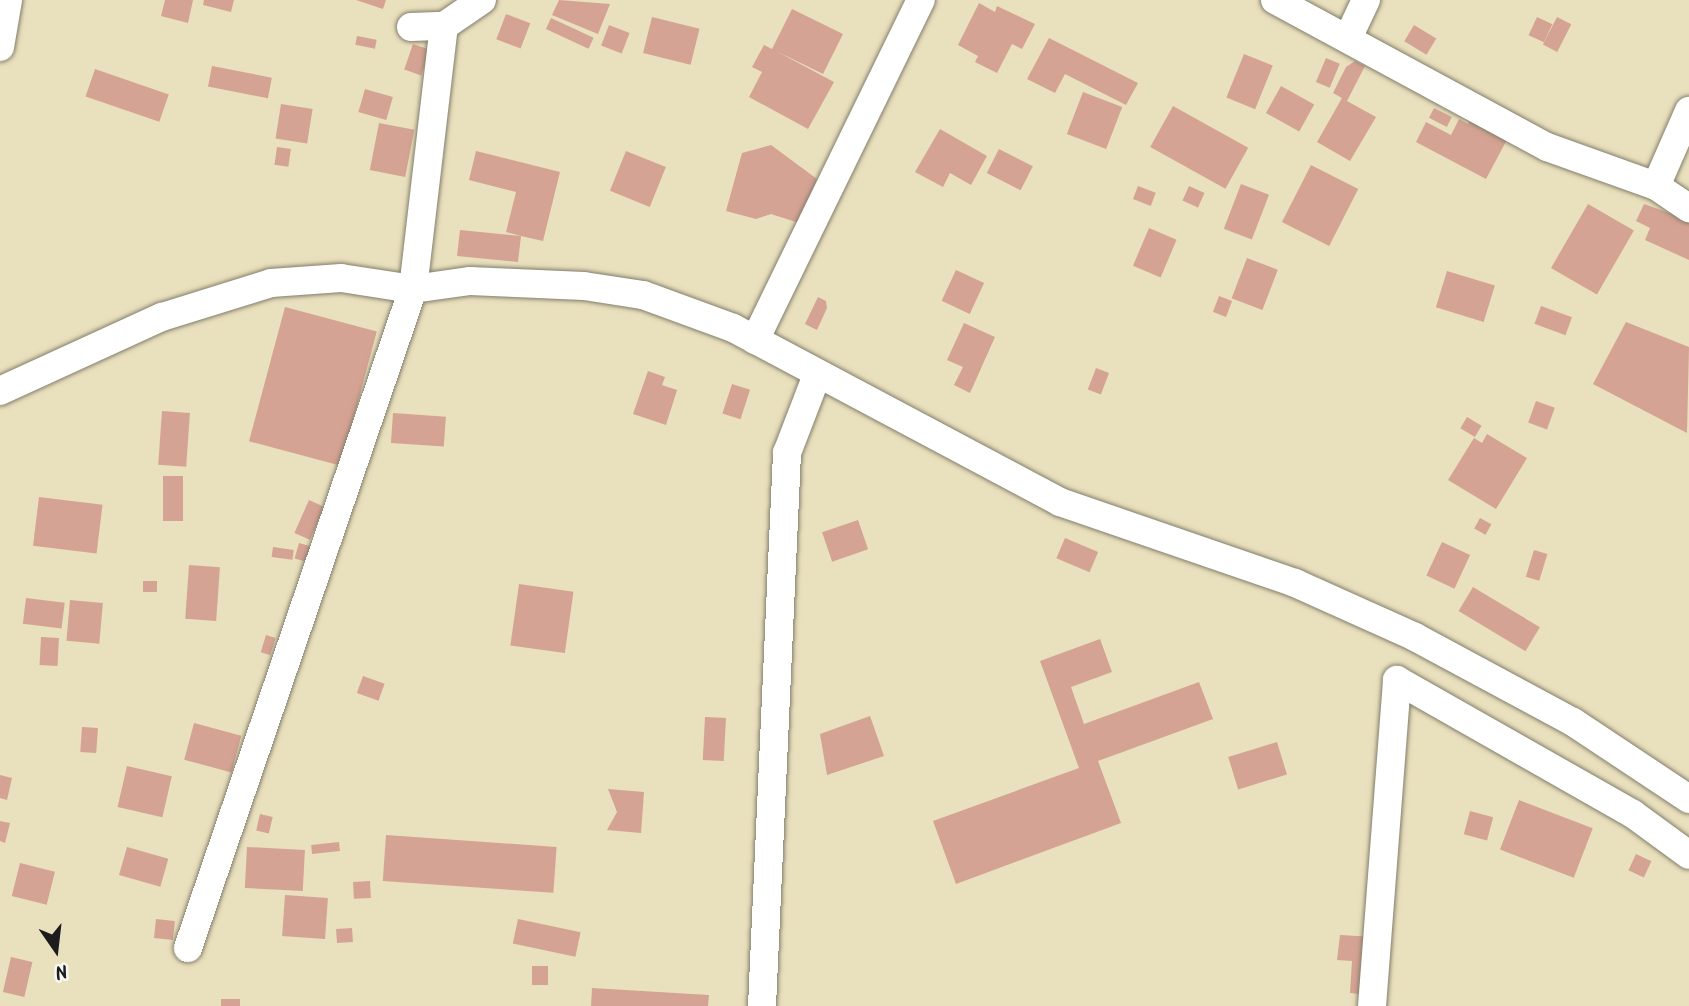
<!DOCTYPE html>
<style>
body{margin:0}
#map{position:relative;width:1689px;height:1006px;overflow:hidden;background:#e9e0bd;font-family:Kalam,sans-serif}
div>[style]{position:absolute}
[style*='--x']{left:calc(var(--x)*1px);top:calc(var(--y)*1px);width:calc(var(--w)*1px);rotate:calc(var(--a)*1deg)}
.building>*{inset:0;background:#d5a393;transform-origin:0 0}
.roads{filter:drop-shadow(0 0 2px #827e6c) drop-shadow(0 0 2px #827e6c)}
.street>*{height:28px;margin:-14px;padding:0 14px;transform-origin:14px;border-radius:14px;background:#fff}
span{translate:-50% -50%;white-space:nowrap;text-align:center;line-height:1.15;-webkit-text-stroke:6px #f6f6f2;paint-order:stroke}
.north{position:absolute;left:21px;top:915px;width:70px;height:70px;-webkit-text-stroke:5px #f6f6f2;paint-order:stroke;rotate:166deg;font-size:19px;font-weight:700;line-height:28px;text-align:center;color:#1c1c1c}
.north::after{content:'';display:block;margin:auto;width:24px;height:32px;background:#1c1c1c;clip-path:polygon(50% 0,100% 100%,50% 72%,0 100%)}
</style>
<div id="map">
<div class="building">
<div style="clip-path:polygon(165px 0,193px 0,188px 23px,161px 16px)"></div>
<div style="clip-path:polygon(204px 0,234px 0,231px 12px,203px 5px)"></div>
<div style="clip-path:polygon(356px 0,386px 0,383px 9px)"></div>
<div style="clip-path:polygon(559px 0,610px 4px,598px 34px,552px 15px)"></div>
<div style="clip-path:polygon(979px 3px,995px 12px,997px 6px,1035px 24px,1022px 49px,1012px 44px,997px 73px,975px 62px,978px 56px,958px 45px)"></div>
<div style="clip-path:polygon(792px 9px,843px 34px,823px 74px,776px 51px,834px 82px,808px 129px,749px 97px,762px 72px,752px 67px,764px 45px,772px 49px)"></div>
<div style="left:506px;top:14px;width:26px;height:27px;rotate:21deg"></div>
<div style="left:652px;top:17px;width:49px;height:37px;rotate:14deg"></div>
<div style="left:1537px;top:17px;width:17px;height:20px;rotate:25deg"></div>
<div style="left:1557px;top:17px;width:16px;height:31px;rotate:27deg"></div>
<div style="left:551px;top:18px;width:47px;height:12px;rotate:25deg"></div>
<div style="left:609px;top:25px;width:22px;height:22px;rotate:21deg"></div>
<div style="left:1414px;top:25px;width:26px;height:19px;rotate:31deg"></div>
<div style="left:357px;top:36px;width:20px;height:9px;rotate:11deg"></div>
<div style="clip-path:polygon(1049px 38px,1138px 83px,1126px 105px,1065px 74px,1055px 93px,1027px 79px)"></div>
<div style="left:413px;top:44px;width:18px;height:27px;rotate:19deg"></div>
<div style="left:1244px;top:54px;width:31px;height:47px;rotate:22deg"></div>
<div style="left:1326px;top:58px;width:15px;height:26px;rotate:23deg"></div>
<div style="clip-path:polygon(1355px 61px,1365px 66px,1347px 101px,1376px 117px,1350px 161px,1317px 142px,1342px 98px,1333px 93px,1346px 67px)"></div>
<div style="left:212px;top:66px;width:61px;height:21px;rotate:11deg"></div>
<div style="left:95px;top:69px;width:78px;height:29px;rotate:19deg"></div>
<div style="left:1281px;top:86px;width:38px;height:31px;rotate:29deg"></div>
<div style="left:365px;top:89px;width:29px;height:24px;rotate:16deg"></div>
<div style="left:1083px;top:92px;width:42px;height:45px;rotate:21deg"></div>
<div style="left:281px;top:104px;width:32px;height:35px;rotate:9deg"></div>
<div style="left:1173px;top:106px;width:86px;height:47px;rotate:29deg"></div>
<div style="left:1434px;top:108px;width:20px;height:11px;rotate:27deg"></div>
<div style="clip-path:polygon(1472px 115px,1510px 134px,1486px 179px,1416px 142px,1426px 122px,1451px 135px,1459px 119px,1468px 124px)"></div>
<div style="left:379px;top:123px;width:36px;height:48px;rotate:11deg"></div>
<div style="clip-path:polygon(940px 129px,987px 156px,971px 185px,950px 173px,943px 187px,915px 172px)"></div>
<div style="clip-path:polygon(771px 145px,817px 179px,802px 224px,771px 214px,756px 219px,726px 211px,742px 153px)"></div>
<div style="left:277px;top:147px;width:14px;height:18px;rotate:8deg"></div>
<div style="left:999px;top:149px;width:38px;height:27px;rotate:27deg"></div>
<div style="clip-path:polygon(476px 151px,560px 172px,543px 241px,521px 236px,518px 262px,457px 256px,460px 230px,521px 236px,506px 232px,516px 192px,469px 180px)"></div>
<div style="left:626px;top:151px;width:43px;height:43px;rotate:22deg"></div>
<div style="left:1311px;top:165px;width:53px;height:64px;rotate:27deg"></div>
<div style="left:1241px;top:184px;width:30px;height:48px;rotate:21deg"></div>
<div style="left:1138px;top:186px;width:19px;height:14px;rotate:21deg"></div>
<div style="left:1189px;top:186px;width:17px;height:16px;rotate:24deg"></div>
<div style="left:1588px;top:204px;width:53px;height:74px;rotate:30deg"></div>
<div style="clip-path:polygon(1644px 204px,1689px 220px,1689px 260px,1645px 240px,1650px 228px,1636px 221px)"></div>
<div style="left:1149px;top:228px;width:30px;height:41px;rotate:23deg"></div>
<div style="left:1247px;top:258px;width:33px;height:43px;rotate:21deg"></div>
<div style="left:956px;top:270px;width:31px;height:34px;rotate:25deg"></div>
<div style="left:1447px;top:271px;width:50px;height:38px;rotate:17deg"></div>
<div style="left:1219px;top:296px;width:14px;height:17px;rotate:21deg"></div>
<div style="clip-path:polygon(818px 297px,826px 301px,827px 308px,817px 330px,805px 324px)"></div>
<div style="left:1541px;top:306px;width:33px;height:19px;rotate:20deg"></div>
<div style="left:285px;top:307px;width:95px;height:139px;rotate:15deg"></div>
<div style="clip-path:polygon(1626px 322px,1689px 347px,1687px 433px,1593px 384px)"></div>
<div style="clip-path:polygon(964px 323px,995px 337px,970px 393px,954px 385px,963px 367px,947px 360px)"></div>
<div style="left:1096px;top:368px;width:14px;height:23px;rotate:21deg"></div>
<div style="clip-path:polygon(648px 371px,665px 377px,662px 385px,677px 390px,666px 425px,633px 414px)"></div>
<div style="left:732px;top:384px;width:19px;height:31px;rotate:18deg"></div>
<div style="left:1536px;top:401px;width:20px;height:23px;rotate:20deg"></div>
<div style="left:162px;top:411px;width:28px;height:54px;rotate:4deg"></div>
<div style="left:393px;top:413px;width:53px;height:30px;rotate:4deg"></div>
<div style="left:1467px;top:417px;width:17px;height:13px;rotate:31deg"></div>
<div style="clip-path:polygon(1487px 434px,1527px 458px,1496px 509px,1448px 480px,1474px 438px,1482px 443px)"></div>
<div style="left:163px;top:476px;width:20px;height:45px"></div>
<div style="left:39px;top:497px;width:64px;height:49px;rotate:7deg"></div>
<div style="left:309px;top:500px;width:17px;height:36px;rotate:24deg"></div>
<div style="left:1480px;top:518px;width:13px;height:12px;rotate:29deg"></div>
<div style="left:858px;top:520px;width:31px;height:38px;rotate:71deg"></div>
<div style="left:1065px;top:538px;width:36px;height:22px;rotate:23deg"></div>
<div style="left:1442px;top:542px;width:31px;height:37px;rotate:25deg"></div>
<div style="left:299px;top:543px;width:19px;height:16px;rotate:16deg"></div>
<div style="left:273px;top:547px;width:21px;height:10px;rotate:8deg"></div>
<div style="left:1534px;top:550px;width:14px;height:28px;rotate:17deg"></div>
<div style="left:189px;top:565px;width:31px;height:54px;rotate:4deg"></div>
<div style="left:143px;top:581px;width:14px;height:11px"></div>
<div style="left:519px;top:584px;width:55px;height:62px;rotate:8deg"></div>
<div style="left:1473px;top:587px;width:78px;height:28px;rotate:31deg"></div>
<div style="left:26px;top:598px;width:39px;height:26px;rotate:7deg"></div>
<div style="left:70px;top:600px;width:33px;height:41px;rotate:5deg"></div>
<div style="left:266px;top:635px;width:10px;height:18px;rotate:17deg"></div>
<div style="left:41px;top:637px;width:18px;height:28px;rotate:3deg"></div>
<div style="clip-path:polygon(1100px 639px,1112px 672px,1071px 687px,1084px 724px,1199px 682px,1213px 719px,1098px 761px,1121px 823px,956px 884px,933px 821px,1079px 768px,1040px 661px)"></div>
<div style="left:363px;top:676px;width:23px;height:18px;rotate:20deg"></div>
<div style="clip-path:polygon(870px 716px,884px 756px,827px 775px,820px 734px)"></div>
<div style="left:705px;top:717px;width:21px;height:43px;rotate:3deg"></div>
<div style="left:194px;top:723px;width:49px;height:38px;rotate:15deg"></div>
<div style="left:82px;top:727px;width:16px;height:25px;rotate:4deg"></div>
<div style="left:1277px;top:742px;width:34px;height:51px;rotate:73deg"></div>
<div style="left:127px;top:766px;width:46px;height:42px;rotate:13deg"></div>
<div style="clip-path:polygon(0 775px,12px 778px,7px 800px,0 798px)"></div>
<div style="clip-path:polygon(608px 789px,644px 792px,641px 833px,607px 830px,617px 812px)"></div>
<div style="left:1519px;top:800px;width:79px;height:53px;rotate:21deg"></div>
<div style="left:1470px;top:811px;width:24px;height:24px;rotate:15deg"></div>
<div style="left:260px;top:814px;width:13px;height:17px;rotate:13deg"></div>
<div style="clip-path:polygon(0 821px,10px 823px,5px 843px,0 841px)"></div>
<div style="left:386px;top:835px;width:171px;height:46px;rotate:4deg"></div>
<div style="left:339px;top:842px;width:9px;height:28px;rotate:84deg"></div>
<div style="left:127px;top:847px;width:43px;height:29px;rotate:16deg"></div>
<div style="left:247px;top:847px;width:58px;height:41px;rotate:3deg"></div>
<div style="left:1636px;top:854px;width:17px;height:18px;rotate:25deg"></div>
<div style="left:20px;top:863px;width:36px;height:34px;rotate:14deg"></div>
<div style="left:370px;top:881px;width:17px;height:17px;rotate:87deg"></div>
<div style="left:285px;top:895px;width:43px;height:41px;rotate:4deg"></div>
<div style="left:156px;top:919px;width:19px;height:19px;rotate:6deg"></div>
<div style="left:518px;top:919px;width:64px;height:25px;rotate:12deg"></div>
<div style="left:352px;top:928px;width:14px;height:16px;rotate:86deg"></div>
<div style="clip-path:polygon(1340px 935px,1374px 937px,1369px 995px,1350px 993px,1352px 961px,1337px 960px)"></div>
<div style="left:11px;top:957px;width:22px;height:36px;rotate:13deg"></div>
<div style="left:532px;top:966px;width:16px;height:19px"></div>
<div style="clip-path:polygon(592px 988px,709px 995px,708px 1006px,591px 1006px)"></div>
<div style="left:221px;top:999px;width:19px;height:7px"></div>
</div>
<div class="roads">
<div class="street">
<div style="--x:1275;--y:0;--w:309;--a:28.4"></div>
<div style="--x:1547;--y:147;--w:116;--a:19.7"></div>
<div style="--x:1656;--y:186;--w:40;--a:34"></div>
<div style="--x:411;--y:27;--w:33;--a:-2"></div>
<div style="--x:444;--y:26;--w:46;--a:-34.4"></div>
<div style="--x:1348;--y:38;--w:42;--a:-64.7"></div>
<div style="--x:0;--y:47;--w:48;--a:-80.3"></div>
<div style="--x:1656;--y:186;--w:82;--a:-66.3"></div>
<div style="--x:755;--y:340;--w:378;--a:-64"></div>
<div style="--x:0;--y:391;--w:178;--a:-24.6"></div>
<div style="--x:162;--y:317;--w:114;--a:-17.3"></div>
<div style="--x:271;--y:283;--w:70;--a:-4.1"></div>
<div style="--x:341;--y:278;--w:73;--a:8.7"></div>
<div style="--x:413;--y:289;--w:58;--a:-8"></div>
<div style="--x:470;--y:281;--w:114;--a:2.5"></div>
<div style="--x:584;--y:286;--w:60;--a:8.7"></div>
<div style="--x:643;--y:295;--w:96;--a:20.1"></div>
<div style="--x:733;--y:328;--w:370;--a:28"></div>
<div style="--x:1060;--y:502;--w:249;--a:19"></div>
<div style="--x:1295;--y:583;--w:132;--a:24.2"></div>
<div style="--x:1415;--y:637;--w:179;--a:28.3"></div>
<div style="--x:1573;--y:722;--w:139;--a:33.6"></div>
<div style="--x:188;--y:948;--w:696;--a:-71.15"></div>
<div style="--x:413;--y:289;--w:265;--a:-83.3"></div>
<div style="--x:762;--y:1006;--w:554;--a:-87.41"></div>
<div style="--x:787;--y:453;--w:84;--a:-69"></div>
<div style="--x:1372;--y:1006;--w:327;--a:-85.6"></div>
<div style="--x:1397;--y:680;--w:271;--a:29.6"></div>
<div style="--x:1633;--y:814;--w:69;--a:36.2"></div>
</div>
</div>
<div class="north">N</div>
</div>
